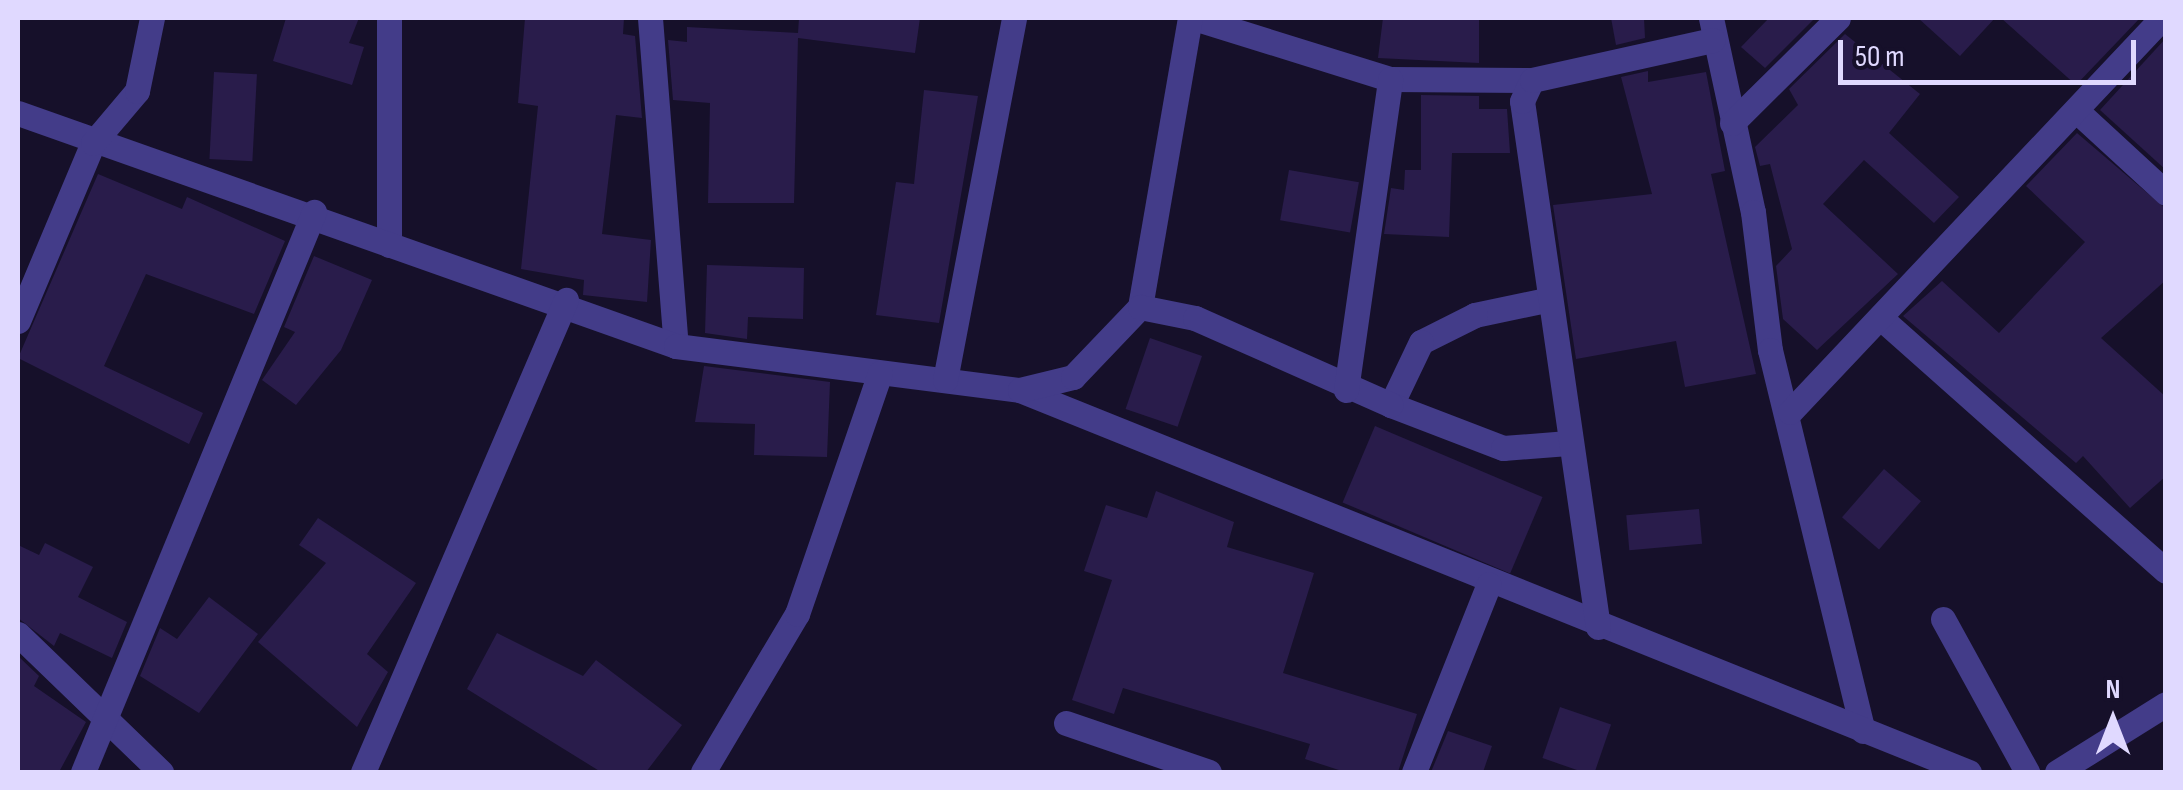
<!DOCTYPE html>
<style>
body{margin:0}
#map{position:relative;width:2183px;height:790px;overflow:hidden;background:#16102a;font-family:"Sofia Sans Condensed",sans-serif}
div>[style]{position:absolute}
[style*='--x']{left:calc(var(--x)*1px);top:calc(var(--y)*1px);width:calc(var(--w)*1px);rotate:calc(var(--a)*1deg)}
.building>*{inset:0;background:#291c4b;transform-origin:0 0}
.minor>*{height:25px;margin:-12.5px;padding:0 12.5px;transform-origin:12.5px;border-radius:12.5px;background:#433c89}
span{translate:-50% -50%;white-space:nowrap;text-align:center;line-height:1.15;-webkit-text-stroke:10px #16102a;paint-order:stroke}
.frame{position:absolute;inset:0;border:20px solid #e0d9ff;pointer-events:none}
.north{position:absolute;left:2063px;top:670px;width:100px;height:100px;-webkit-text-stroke:8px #16102a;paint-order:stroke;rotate:0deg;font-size:28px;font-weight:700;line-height:40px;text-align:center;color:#e0d9ff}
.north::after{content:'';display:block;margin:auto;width:35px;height:45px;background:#e0d9ff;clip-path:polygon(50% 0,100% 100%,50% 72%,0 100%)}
.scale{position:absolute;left:1838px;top:40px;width:298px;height:45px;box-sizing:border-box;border:5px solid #e0d9ff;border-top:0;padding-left:12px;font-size:30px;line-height:35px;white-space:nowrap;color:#e0d9ff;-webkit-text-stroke:8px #16102a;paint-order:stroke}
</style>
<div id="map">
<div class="building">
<div style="clip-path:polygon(286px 18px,359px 18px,349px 43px,364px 47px,352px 85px,273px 61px)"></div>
<div style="clip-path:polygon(525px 18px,624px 18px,623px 34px,635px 36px,642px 118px,616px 115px,602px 234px,651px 240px,647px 302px,583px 295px,584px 280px,521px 269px,538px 106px,518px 103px)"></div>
<div style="clip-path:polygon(799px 18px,920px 18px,915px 53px,798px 38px,794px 203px,708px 203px,710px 103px,673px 100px,668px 40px,687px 42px,687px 27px,798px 33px)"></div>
<div style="clip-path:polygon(1383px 18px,1479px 18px,1479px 63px,1378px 58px)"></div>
<div style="clip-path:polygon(1611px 18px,1644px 18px,1645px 38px,1616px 45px)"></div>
<div style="clip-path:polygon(1769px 18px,1815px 18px,1765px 68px,1741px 47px)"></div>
<div style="clip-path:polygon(1918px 18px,1995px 18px,1960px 56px)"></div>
<div style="clip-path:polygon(2001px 18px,2140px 18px,2076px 85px)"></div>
<div style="clip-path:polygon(1845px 34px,1920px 94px,1889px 133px,1959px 197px,1934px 223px,1864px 160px,1823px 204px,1898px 274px,1817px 350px,1783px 319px,1776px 266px,1792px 249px,1770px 164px,1760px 166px,1755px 147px,1798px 105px,1789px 89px)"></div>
<div style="clip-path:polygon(2166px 38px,2166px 170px,2100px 110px)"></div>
<div style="clip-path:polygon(1648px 71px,1648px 82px,1706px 72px,1725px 171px,1711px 174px,1756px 374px,1685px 387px,1676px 341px,1576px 359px,1553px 205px,1652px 194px,1621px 77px)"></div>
<div style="left:214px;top:72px;width:43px;height:87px;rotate:3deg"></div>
<div style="clip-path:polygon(924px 90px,978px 96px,939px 323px,876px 315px,896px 182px,914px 184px)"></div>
<div style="clip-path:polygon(1421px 95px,1479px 96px,1479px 109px,1507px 109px,1510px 153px,1452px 153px,1449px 237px,1384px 234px,1391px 188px,1404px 190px,1405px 170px,1421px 170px)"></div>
<div style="clip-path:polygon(2077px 133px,2166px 209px,2166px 280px,2101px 338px,2166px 397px,2166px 476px,2130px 508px,2083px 456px,2076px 463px,1903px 316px,1942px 281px,1999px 333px,2085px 242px,2026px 186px)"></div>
<div style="left:1289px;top:170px;width:71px;height:51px;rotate:10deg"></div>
<div style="clip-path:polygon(98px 174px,182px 209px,187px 197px,285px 241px,254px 314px,146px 274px,104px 366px,203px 413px,189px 444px,18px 358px)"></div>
<div style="clip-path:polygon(314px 256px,372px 280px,341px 350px,296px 405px,262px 380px,295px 332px,284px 327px)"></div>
<div style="clip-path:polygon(707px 265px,804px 268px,803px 319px,748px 317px,747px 339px,705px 333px)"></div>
<div style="left:1150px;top:338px;width:55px;height:75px;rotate:19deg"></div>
<div style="clip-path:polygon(704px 366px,830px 382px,827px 457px,754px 455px,755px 424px,695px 422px)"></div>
<div style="left:1375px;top:426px;width:182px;height:83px;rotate:23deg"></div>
<div style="left:1884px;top:469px;width:49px;height:64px;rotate:41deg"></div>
<div style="clip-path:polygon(1156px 491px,1234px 522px,1227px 547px,1314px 573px,1283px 673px,1417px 714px,1398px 772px,1345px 772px,1305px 759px,1310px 744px,1123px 688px,1114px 714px,1072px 700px,1112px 580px,1084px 571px,1106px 505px,1147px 518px)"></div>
<div style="left:1699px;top:509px;width:35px;height:73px;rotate:85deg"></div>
<div style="clip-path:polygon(318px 518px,416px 583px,367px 654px,388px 672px,357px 727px,258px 642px,326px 563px,299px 545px)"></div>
<div style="clip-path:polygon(45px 543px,93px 567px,78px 597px,127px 622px,112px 658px,60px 633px,54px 646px,18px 618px,18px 545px,39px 555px)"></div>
<div style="clip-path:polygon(209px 597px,258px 634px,199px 713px,140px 676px,160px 628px,177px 639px)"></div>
<div style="clip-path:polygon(497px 633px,583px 676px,596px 660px,682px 725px,646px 772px,601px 772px,467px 689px)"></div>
<div style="clip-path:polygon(18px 656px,39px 676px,34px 686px,86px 722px,59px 772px,18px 772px)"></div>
<div style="left:1560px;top:707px;width:54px;height:54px;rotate:19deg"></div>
<div style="clip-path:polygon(1448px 731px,1492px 746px,1483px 772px,1431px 772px)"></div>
</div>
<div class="minor">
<div style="--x:389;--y:18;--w:227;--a:90"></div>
<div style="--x:650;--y:18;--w:329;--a:85.5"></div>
<div style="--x:1194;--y:18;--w:205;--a:17.3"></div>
<div style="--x:1390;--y:79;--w:142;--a:0.4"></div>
<div style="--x:1711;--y:18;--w:198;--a:77.8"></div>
<div style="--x:1753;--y:212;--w:139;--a:83"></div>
<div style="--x:1770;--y:350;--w:392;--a:76.3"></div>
<div style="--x:18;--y:113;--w:698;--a:19.5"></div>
<div style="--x:676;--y:346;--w:347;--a:7.3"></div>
<div style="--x:1020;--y:390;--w:1023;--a:21.93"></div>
<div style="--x:2079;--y:113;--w:118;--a:42.6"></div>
<div style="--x:1732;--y:123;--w:149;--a:-44.7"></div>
<div style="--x:1546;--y:300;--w:73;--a:168.1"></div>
<div style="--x:1475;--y:315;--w:60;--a:153.4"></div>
<div style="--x:1421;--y:342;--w:70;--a:115.5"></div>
<div style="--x:1391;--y:405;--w:120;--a:21"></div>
<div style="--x:1503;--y:448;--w:65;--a:-4.4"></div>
<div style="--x:1140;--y:307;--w:293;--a:-80.2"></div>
<div style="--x:1883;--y:320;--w:378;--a:41.6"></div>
<div style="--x:18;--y:321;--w:193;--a:-67.2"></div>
<div style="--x:93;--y:143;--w:68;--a:-49.8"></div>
<div style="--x:137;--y:91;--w:75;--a:-78.4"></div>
<div style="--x:945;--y:380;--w:369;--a:-79.2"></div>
<div style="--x:1020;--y:390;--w:55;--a:-13.8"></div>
<div style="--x:1073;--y:377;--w:97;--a:-46.3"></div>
<div style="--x:1140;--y:307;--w:56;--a:11.3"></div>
<div style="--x:1195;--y:318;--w:214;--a:23.9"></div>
<div style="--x:1346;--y:390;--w:314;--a:-81.9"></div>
<div style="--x:1790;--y:412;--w:542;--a:-46.65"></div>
<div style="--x:1943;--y:619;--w:175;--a:61.2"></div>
<div style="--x:1598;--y:627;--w:531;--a:-98.22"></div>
<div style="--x:1522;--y:101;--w:23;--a:-65"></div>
<div style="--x:1532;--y:80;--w:185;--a:-12.5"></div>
<div style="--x:18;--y:634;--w:199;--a:44"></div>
<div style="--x:1066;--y:723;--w:151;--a:18.9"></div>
<div style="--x:83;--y:772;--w:606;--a:-67.58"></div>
<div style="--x:363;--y:772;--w:514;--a:-66.73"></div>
<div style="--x:703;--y:772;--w:184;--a:-59.3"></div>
<div style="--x:797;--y:614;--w:255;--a:-71"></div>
<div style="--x:1414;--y:772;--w:202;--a:-68.3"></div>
<div style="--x:2057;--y:772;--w:128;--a:-32"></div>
</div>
<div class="frame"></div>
<div class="north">N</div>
<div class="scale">50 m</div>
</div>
